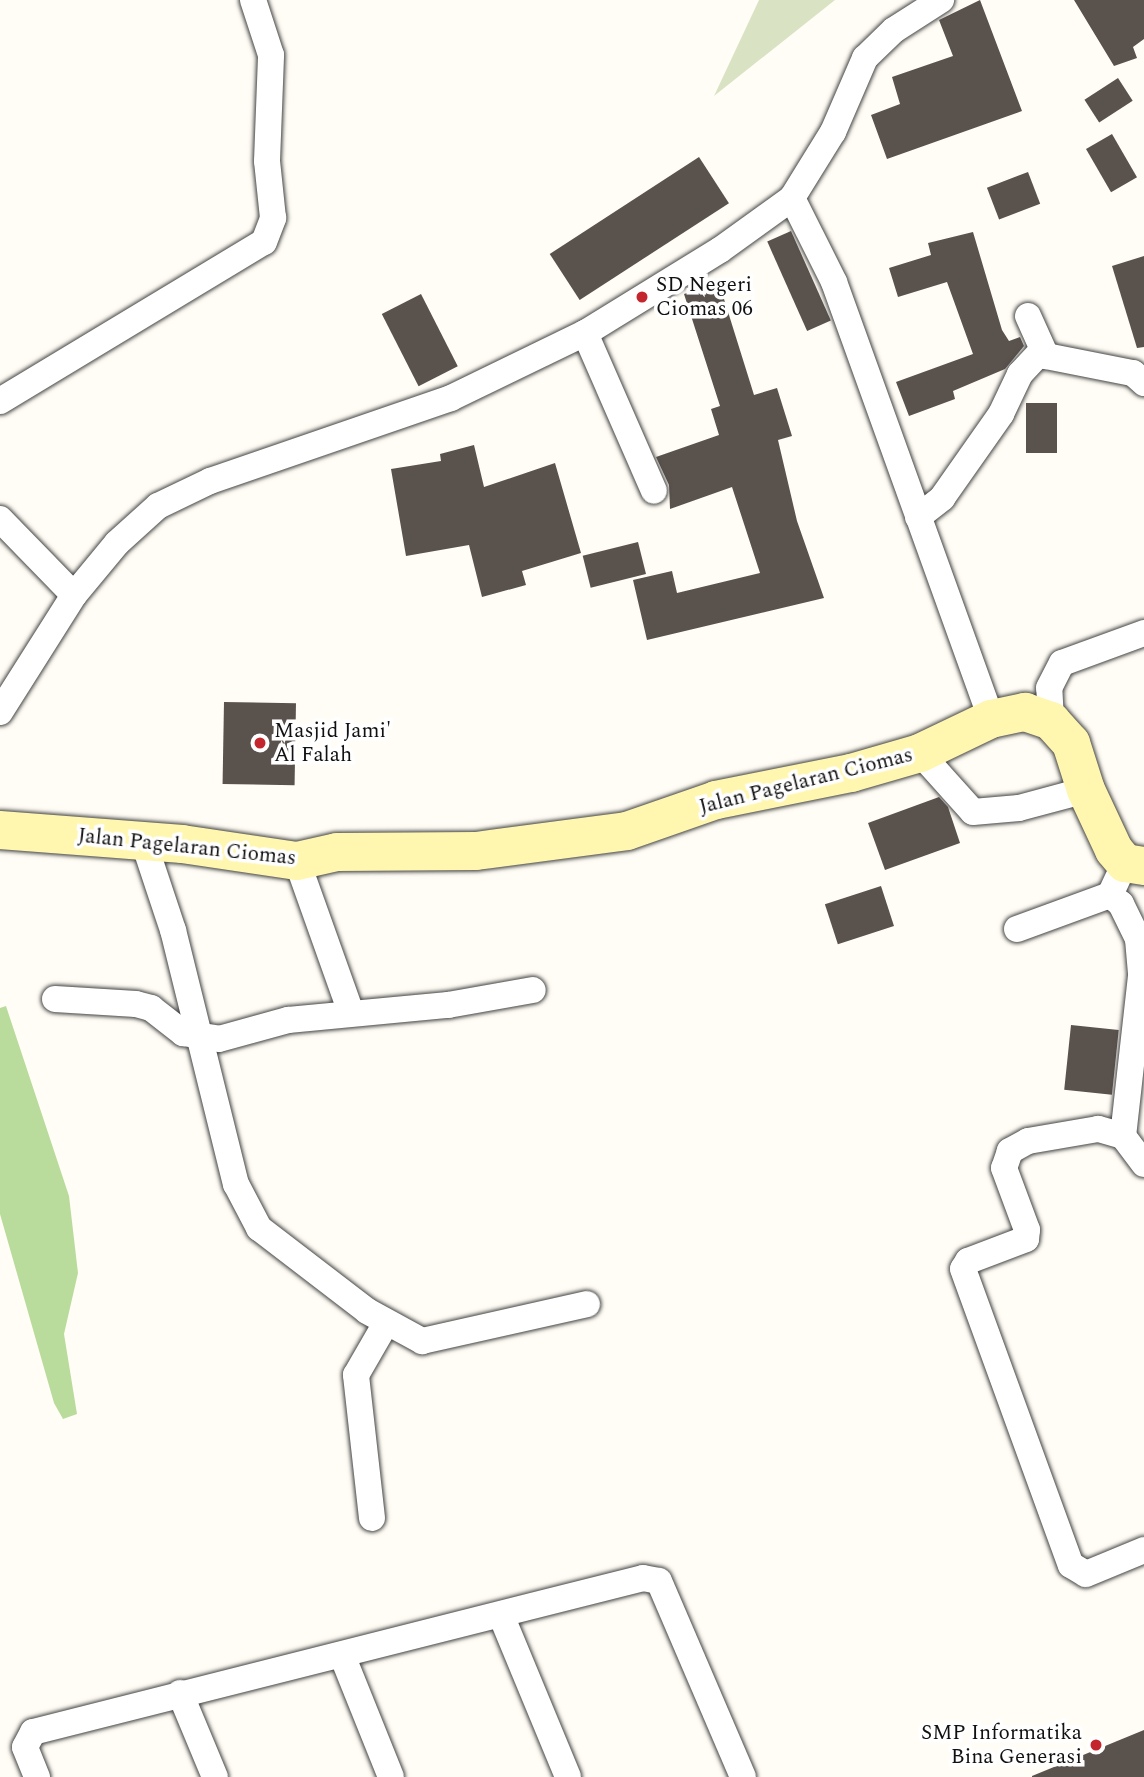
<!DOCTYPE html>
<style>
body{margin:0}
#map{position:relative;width:1144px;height:1777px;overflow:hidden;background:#fffdf5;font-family:Spectral,serif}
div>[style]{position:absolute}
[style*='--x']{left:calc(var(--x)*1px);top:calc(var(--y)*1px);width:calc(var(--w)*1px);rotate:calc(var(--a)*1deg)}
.forest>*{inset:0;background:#b9dc9c}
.cemetery>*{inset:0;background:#d9e3c4}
.building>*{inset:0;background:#5a524d;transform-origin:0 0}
.roads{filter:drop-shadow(0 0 2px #444) drop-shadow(0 0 2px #444)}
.street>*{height:26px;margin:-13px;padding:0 13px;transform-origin:13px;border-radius:13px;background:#fff}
.secondary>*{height:38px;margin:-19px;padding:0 19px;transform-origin:19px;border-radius:19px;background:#fff6b0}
.dots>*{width:19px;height:19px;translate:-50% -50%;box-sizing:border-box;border:4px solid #fff;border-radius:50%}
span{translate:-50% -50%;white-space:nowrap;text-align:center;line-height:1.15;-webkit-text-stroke:7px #fff;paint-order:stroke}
.poi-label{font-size:21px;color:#111}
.left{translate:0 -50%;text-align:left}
.right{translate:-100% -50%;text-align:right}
.street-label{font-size:21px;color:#111}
</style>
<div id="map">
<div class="forest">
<div style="clip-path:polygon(6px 1006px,69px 1196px,78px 1273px,64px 1334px,77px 1414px,63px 1419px,54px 1403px,0 1214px,0 1008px)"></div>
</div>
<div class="cemetery">
<div style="clip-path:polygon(759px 0,835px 0,714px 96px)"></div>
</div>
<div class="building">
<div style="clip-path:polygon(980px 0,1022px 111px,887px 159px,871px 115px,900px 104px,892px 77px,953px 56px,939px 20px)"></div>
<div style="clip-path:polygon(1074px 0,1144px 0,1144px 39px,1133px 47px,1137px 58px,1114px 66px)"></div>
<div style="left:1118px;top:78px;width:27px;height:40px;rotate:57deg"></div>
<div style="left:1112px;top:134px;width:50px;height:30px;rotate:60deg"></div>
<div style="left:699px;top:157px;width:55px;height:178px;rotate:57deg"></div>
<div style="left:1028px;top:172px;width:34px;height:44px;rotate:69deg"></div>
<div style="left:791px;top:231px;width:98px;height:26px;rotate:66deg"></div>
<div style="clip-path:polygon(973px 232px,1002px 330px,1009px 341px,1020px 337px,1024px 346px,1005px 369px,953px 391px,955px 399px,909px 416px,896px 382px,973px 354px,947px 282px,898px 297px,889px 268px,931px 255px,928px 243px)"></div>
<div style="clip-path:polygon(1144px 256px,1144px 347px,1137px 348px,1112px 266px)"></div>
<div style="clip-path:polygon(719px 283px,754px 395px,777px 388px,792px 436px,778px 440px,797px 521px,824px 598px,647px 640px,633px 580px,672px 571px,677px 593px,760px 573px,732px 487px,670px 509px,669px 485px,656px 457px,719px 435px,711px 409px,720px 406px,684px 294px)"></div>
<div style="left:421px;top:294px;width:81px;height:44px;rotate:63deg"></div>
<div style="left:1026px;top:403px;width:31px;height:50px"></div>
<div style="clip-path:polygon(474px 445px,484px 487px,555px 463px,581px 553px,522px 571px,526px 585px,482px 597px,469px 545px,406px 556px,391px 469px,441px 461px,440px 454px)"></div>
<div style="left:638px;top:542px;width:33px;height:57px;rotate:76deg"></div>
<div style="left:224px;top:702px;width:72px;height:82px;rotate:1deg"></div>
<div style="clip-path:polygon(939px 797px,948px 807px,960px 843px,885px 870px,868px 823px)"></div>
<div style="left:881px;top:886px;width:42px;height:59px;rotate:72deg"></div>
<div style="left:1071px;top:1025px;width:48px;height:65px;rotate:6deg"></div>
<div style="clip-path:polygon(1144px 1730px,1144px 1777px,1032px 1777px,1032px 1776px)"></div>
</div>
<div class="roads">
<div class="street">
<div style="--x:792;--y:198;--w:94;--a:63.4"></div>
<div style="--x:834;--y:282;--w:464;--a:70.2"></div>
<div style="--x:1028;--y:316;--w:44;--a:65.8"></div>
<div style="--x:1046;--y:356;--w:89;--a:11.1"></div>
<div style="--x:1133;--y:373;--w:15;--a:42"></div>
<div style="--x:585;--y:333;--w:172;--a:66.4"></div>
<div style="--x:0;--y:401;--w:308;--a:-31.1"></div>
<div style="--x:264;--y:242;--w:26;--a:-69"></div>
<div style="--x:273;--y:218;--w:57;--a:-96"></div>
<div style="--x:267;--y:161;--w:106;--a:-87.8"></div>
<div style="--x:271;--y:55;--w:58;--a:-108.1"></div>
<div style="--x:918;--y:517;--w:31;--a:-38"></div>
<div style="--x:942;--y:498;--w:103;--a:-54.9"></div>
<div style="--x:1001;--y:414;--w:44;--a:-64.6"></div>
<div style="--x:1020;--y:374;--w:33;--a:-47"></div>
<div style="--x:0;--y:519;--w:106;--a:45.8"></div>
<div style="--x:0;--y:712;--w:138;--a:-57.7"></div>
<div style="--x:74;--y:595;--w:67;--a:-50.4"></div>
<div style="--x:117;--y:543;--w:55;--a:-42.1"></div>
<div style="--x:158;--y:506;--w:58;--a:-25.7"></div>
<div style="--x:210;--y:481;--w:255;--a:-19"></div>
<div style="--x:451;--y:398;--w:149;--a:-25.9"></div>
<div style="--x:585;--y:333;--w:158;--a:-31.6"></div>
<div style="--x:720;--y:250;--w:89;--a:-35.8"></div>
<div style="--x:792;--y:198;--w:78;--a:-58.2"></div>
<div style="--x:833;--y:132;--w:81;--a:-66.6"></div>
<div style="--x:865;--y:58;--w:40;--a:-44"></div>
<div style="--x:894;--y:30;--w:56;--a:-32.6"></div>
<div style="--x:1051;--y:721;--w:33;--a:-93"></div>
<div style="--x:1049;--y:688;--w:28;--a:-63"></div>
<div style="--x:1062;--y:663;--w:87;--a:-20.1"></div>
<div style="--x:920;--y:753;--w:79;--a:48.1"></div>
<div style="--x:973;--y:812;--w:46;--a:-5"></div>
<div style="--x:1019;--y:808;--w:69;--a:-15"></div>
<div style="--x:144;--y:843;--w:92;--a:71.6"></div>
<div style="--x:173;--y:930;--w:262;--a:76.1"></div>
<div style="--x:236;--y:1184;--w:50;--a:62.4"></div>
<div style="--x:259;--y:1228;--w:136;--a:37.5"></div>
<div style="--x:367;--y:1311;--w:63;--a:28.6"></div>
<div style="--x:422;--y:1341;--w:169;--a:-12.6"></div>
<div style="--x:297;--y:861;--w:161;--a:70.4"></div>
<div style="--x:1110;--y:895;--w:14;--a:39"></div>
<div style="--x:1121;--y:904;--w:39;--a:64"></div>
<div style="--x:1138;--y:939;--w:37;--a:85"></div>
<div style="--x:1141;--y:976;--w:161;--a:96.4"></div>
<div style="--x:1017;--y:929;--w:99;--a:-20.1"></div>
<div style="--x:1110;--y:895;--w:19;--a:-65"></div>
<div style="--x:55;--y:999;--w:81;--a:3.5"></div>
<div style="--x:136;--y:1004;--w:16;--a:15"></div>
<div style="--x:151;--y:1008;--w:41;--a:38"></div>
<div style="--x:183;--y:1033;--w:36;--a:9"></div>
<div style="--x:219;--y:1039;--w:72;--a:-15.4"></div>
<div style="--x:288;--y:1020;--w:161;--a:-5.4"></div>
<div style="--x:448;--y:1005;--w:86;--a:-10"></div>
<div style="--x:1144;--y:1164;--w:35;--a:-127"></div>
<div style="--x:1123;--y:1136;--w:26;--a:-164"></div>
<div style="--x:1098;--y:1129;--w:71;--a:170.3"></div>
<div style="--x:1028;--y:1141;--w:21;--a:151"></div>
<div style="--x:1010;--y:1151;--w:18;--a:109"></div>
<div style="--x:1004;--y:1168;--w:66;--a:69.6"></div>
<div style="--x:1027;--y:1230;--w:9;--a:96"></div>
<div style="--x:1026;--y:1239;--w:62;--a:159.2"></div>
<div style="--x:968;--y:1261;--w:9;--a:122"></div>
<div style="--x:963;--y:1269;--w:315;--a:70"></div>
<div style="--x:1071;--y:1565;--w:17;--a:31"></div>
<div style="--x:1086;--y:1574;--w:63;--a:-22.5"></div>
<div style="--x:372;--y:1518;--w:144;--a:-96.4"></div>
<div style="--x:356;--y:1375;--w:60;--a:-60"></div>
<div style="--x:501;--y:1615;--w:175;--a:67.5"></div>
<div style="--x:342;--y:1655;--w:131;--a:68.1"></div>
<div style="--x:180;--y:1693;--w:91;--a:67.4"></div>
<div style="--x:37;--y:1777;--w:32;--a:-112"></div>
<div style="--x:25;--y:1747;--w:17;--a:-62"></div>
<div style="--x:33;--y:1732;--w:629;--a:-14.17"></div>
<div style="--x:643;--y:1578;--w:16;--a:11"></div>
<div style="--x:659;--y:1581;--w:213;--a:66.8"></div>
</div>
<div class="secondary">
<div style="--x:0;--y:830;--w:183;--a:4.4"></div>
<div style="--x:182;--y:844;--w:116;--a:8.4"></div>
<div style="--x:297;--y:861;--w:41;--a:-12.7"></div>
<div style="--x:337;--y:852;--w:139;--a:-0.4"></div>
<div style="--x:476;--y:851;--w:152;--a:-7.5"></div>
<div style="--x:627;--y:831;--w:94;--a:-19.2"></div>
<div style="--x:716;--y:800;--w:138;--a:-11.3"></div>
<div style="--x:851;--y:773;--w:72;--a:-16.2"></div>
<div style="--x:920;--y:753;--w:79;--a:-25.6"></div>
<div style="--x:991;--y:719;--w:35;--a:-12"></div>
<div style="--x:1025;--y:712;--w:28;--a:19"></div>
<div style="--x:1051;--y:721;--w:30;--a:48"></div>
<div style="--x:1071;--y:743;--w:49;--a:72.3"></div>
<div style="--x:1086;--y:790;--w:66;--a:65"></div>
<div style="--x:1114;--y:850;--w:17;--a:50"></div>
<div style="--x:1125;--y:863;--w:19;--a:9"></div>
</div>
</div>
<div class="dots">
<div style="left:642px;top:297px;background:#c4262e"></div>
<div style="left:260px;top:743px;background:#c4262e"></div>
<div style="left:1096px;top:1745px;background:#c4262e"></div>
</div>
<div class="poi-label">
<span class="left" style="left:656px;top:297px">SD Negeri<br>Ciomas 06</span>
<span class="left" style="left:274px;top:743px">Masjid Jami'<br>Al Falah</span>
<span class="right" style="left:1082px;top:1745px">SMP Informatika<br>Bina Generasi</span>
</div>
<div class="street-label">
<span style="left:806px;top:781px;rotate:-14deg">Jalan Pagelaran Ciomas</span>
<span style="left:187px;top:847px;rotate:6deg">Jalan Pagelaran Ciomas</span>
</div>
</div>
